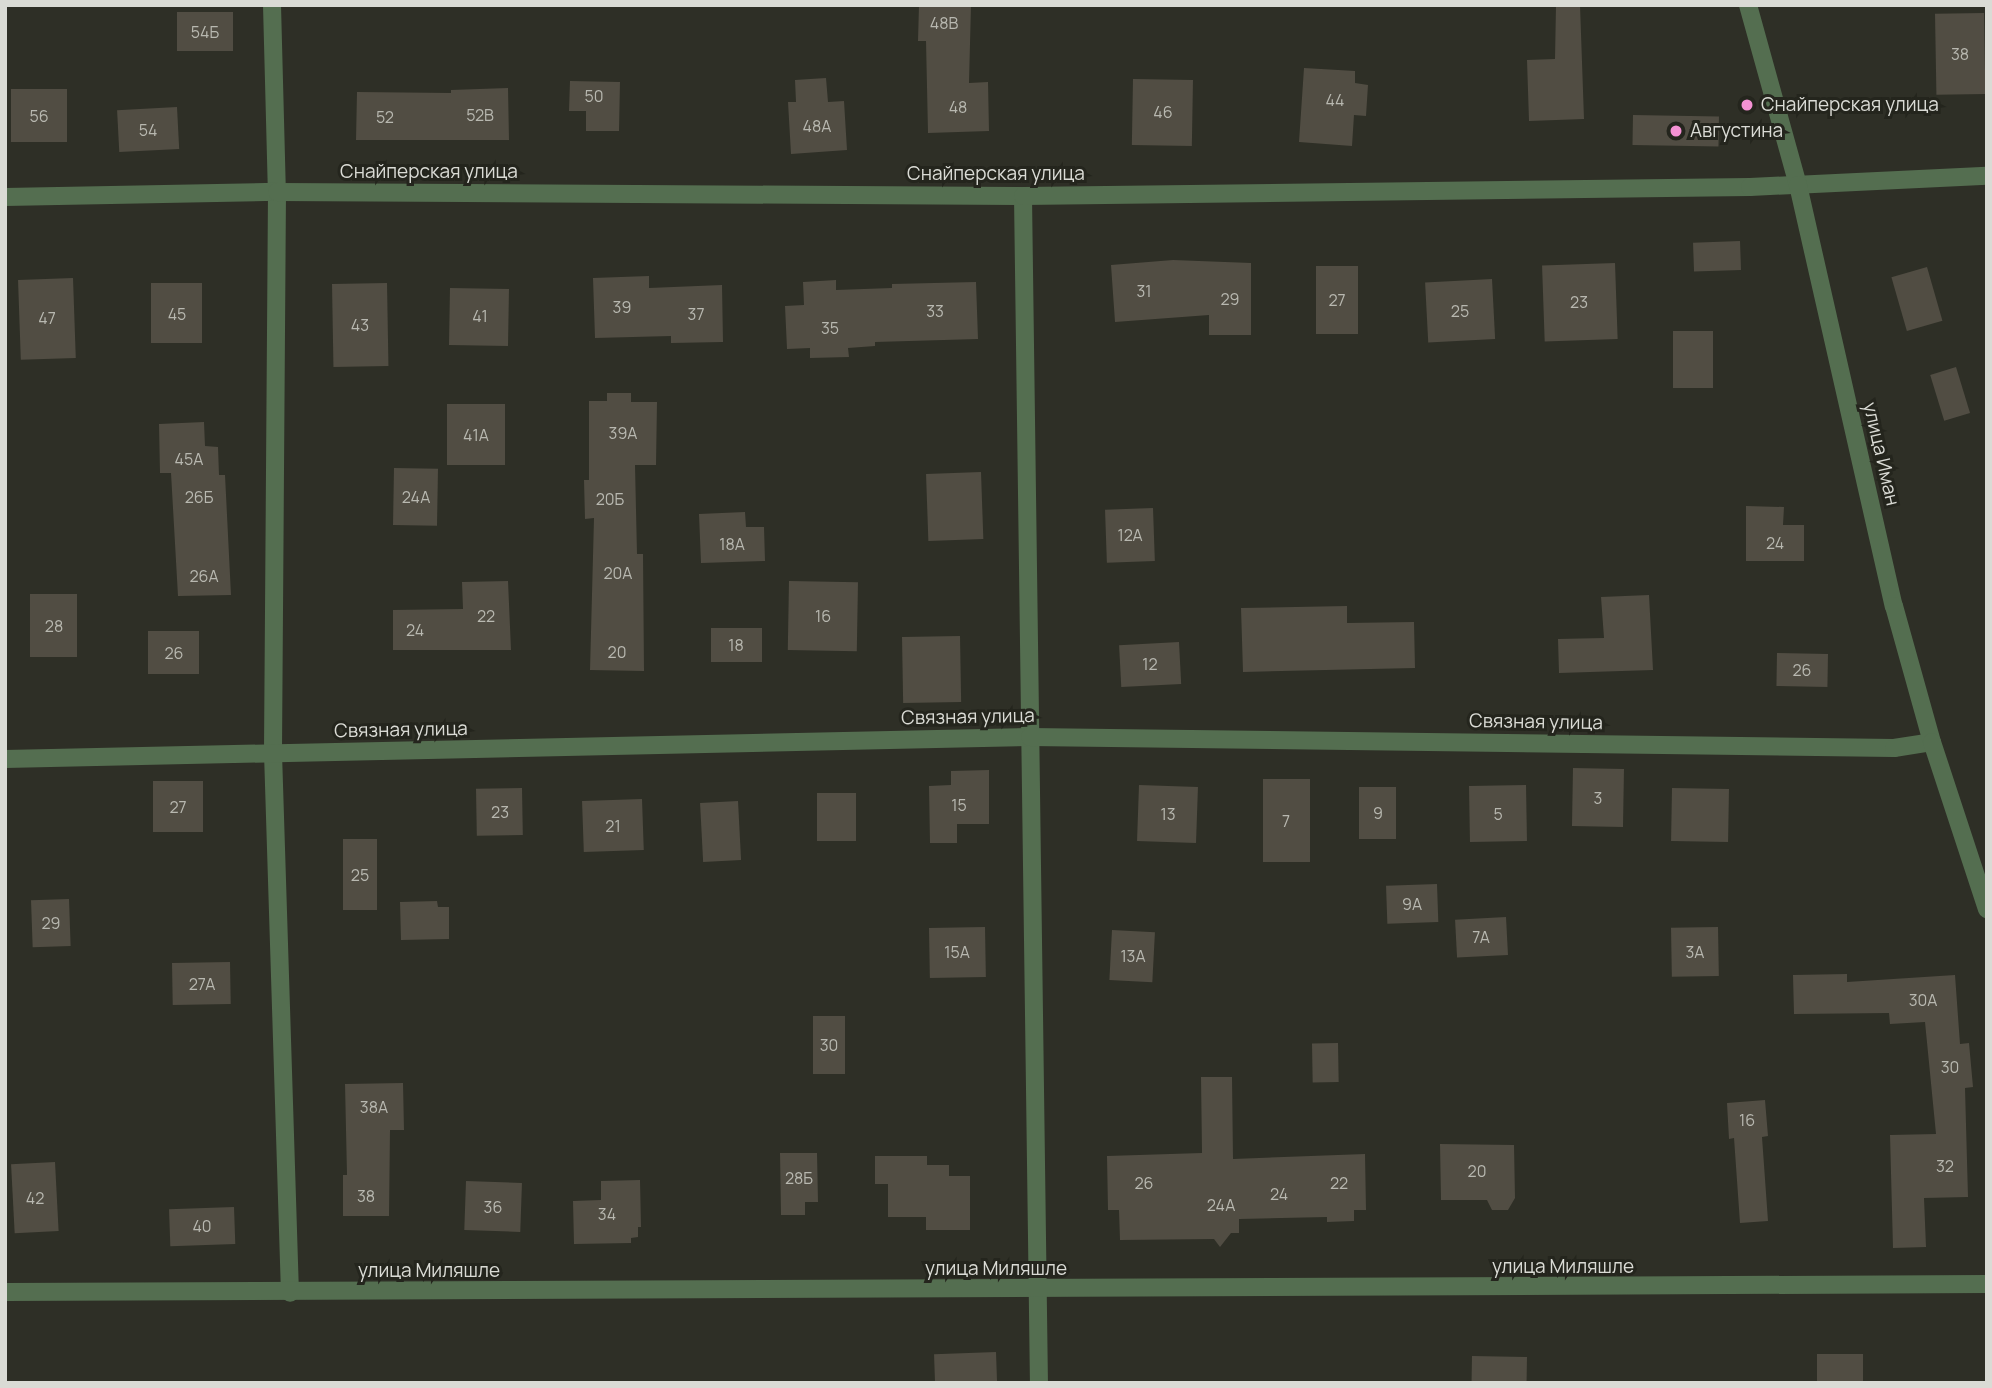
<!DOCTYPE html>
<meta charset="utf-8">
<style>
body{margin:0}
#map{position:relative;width:1992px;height:1388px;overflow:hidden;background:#2e2f26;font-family:Manrope,sans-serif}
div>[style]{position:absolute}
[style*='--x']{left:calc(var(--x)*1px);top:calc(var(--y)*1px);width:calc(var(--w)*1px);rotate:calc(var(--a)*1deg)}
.building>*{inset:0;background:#514d43;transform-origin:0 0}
.minor>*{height:18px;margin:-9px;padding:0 9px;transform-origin:9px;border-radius:9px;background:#546e50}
.tertiary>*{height:18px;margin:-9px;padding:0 9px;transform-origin:9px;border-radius:9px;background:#546e50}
.dots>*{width:19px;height:19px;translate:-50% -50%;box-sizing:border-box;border:4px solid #24251d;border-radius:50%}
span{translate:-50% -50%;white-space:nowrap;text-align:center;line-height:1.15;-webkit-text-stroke:6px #24251d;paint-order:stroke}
.number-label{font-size:16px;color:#b8b8b0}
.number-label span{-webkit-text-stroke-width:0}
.poi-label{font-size:19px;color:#dadbd5}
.left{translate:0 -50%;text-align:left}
.street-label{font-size:19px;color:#dadbd5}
.frame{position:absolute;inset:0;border:7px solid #dadbd5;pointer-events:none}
</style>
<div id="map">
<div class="building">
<div style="clip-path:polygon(919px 5px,971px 5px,969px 83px,988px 82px,989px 131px,928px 133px,926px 41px,918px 41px)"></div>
<div style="clip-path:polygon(1556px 5px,1580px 5px,1584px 119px,1529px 121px,1527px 60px,1555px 59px)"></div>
<div style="left:177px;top:12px;width:56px;height:39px"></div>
<div style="left:1984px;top:13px;width:81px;height:49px;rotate:89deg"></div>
<div style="clip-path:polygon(1304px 68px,1355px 71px,1355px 83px,1368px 85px,1366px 116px,1354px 115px,1352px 146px,1299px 142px)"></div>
<div style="clip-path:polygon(826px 78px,828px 102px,844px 101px,847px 150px,791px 154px,788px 102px,796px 102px,795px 80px)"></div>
<div style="left:1133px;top:79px;width:60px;height:66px;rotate:1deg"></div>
<div style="clip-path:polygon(570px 81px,620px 82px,619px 131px,586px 131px,586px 111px,569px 111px)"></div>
<div style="clip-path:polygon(508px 88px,509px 140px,356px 140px,357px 92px,451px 93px,451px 90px)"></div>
<div style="left:67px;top:89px;width:53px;height:56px;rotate:90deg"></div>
<div style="left:177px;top:107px;width:42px;height:60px;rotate:87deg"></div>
<div style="left:1633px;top:115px;width:86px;height:30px;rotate:1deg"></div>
<div style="left:1740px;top:241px;width:29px;height:47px;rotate:88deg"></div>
<div style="clip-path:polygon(1173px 260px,1251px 263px,1251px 335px,1209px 335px,1209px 315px,1115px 322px,1111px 265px)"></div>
<div style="left:1615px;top:263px;width:76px;height:73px;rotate:88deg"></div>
<div style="left:1316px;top:266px;width:42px;height:68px"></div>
<div style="left:1927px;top:267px;width:56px;height:37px;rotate:74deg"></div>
<div style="clip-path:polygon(649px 276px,649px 288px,722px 285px,723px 342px,671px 343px,671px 336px,595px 338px,593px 278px)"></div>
<div style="left:73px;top:278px;width:80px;height:55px;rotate:88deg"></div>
<div style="left:1492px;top:279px;width:60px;height:67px;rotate:87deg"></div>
<div style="clip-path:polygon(836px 280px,836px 290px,892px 288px,892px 284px,976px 282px,978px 339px,875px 342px,875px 346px,848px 348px,849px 357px,810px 358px,810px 348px,787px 349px,785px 306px,804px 305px,803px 282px)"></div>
<div style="left:202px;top:283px;width:60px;height:51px;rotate:90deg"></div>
<div style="left:387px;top:283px;width:83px;height:55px;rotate:89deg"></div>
<div style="left:450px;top:288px;width:59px;height:57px;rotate:1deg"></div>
<div style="left:1673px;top:331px;width:40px;height:57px"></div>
<div style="left:1956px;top:367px;width:48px;height:27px;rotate:73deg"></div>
<div style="clip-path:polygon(607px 393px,631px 393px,631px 402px,657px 402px,656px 465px,635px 465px,637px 554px,643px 554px,644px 671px,590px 670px,594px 518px,585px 519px,584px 480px,589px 480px,589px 401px,607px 401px)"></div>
<div style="left:447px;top:404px;width:58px;height:61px"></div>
<div style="clip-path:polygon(204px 422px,205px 446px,218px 447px,219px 475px,225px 475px,231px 595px,178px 596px,171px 473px,160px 473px,159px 424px)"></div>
<div style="left:394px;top:468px;width:44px;height:57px;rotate:1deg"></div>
<div style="left:981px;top:472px;width:67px;height:55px;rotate:88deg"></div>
<div style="clip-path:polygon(1746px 506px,1784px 507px,1783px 525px,1804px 525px,1804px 561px,1746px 561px)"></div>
<div style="left:1153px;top:508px;width:53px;height:48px;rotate:88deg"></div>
<div style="clip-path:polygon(745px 512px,746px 527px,764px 527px,765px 561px,701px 563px,699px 514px)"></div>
<div style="clip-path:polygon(508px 581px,511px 650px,393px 650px,393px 610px,463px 609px,462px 582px)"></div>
<div style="left:789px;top:581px;width:69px;height:69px;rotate:1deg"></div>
<div style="left:30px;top:594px;width:47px;height:63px"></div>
<div style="clip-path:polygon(1649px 595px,1653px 670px,1559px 673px,1558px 639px,1604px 638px,1601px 597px)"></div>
<div style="clip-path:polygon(1347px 606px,1347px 623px,1414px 622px,1415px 668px,1243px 672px,1241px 608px)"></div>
<div style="left:711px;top:628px;width:51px;height:34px"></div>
<div style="left:148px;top:631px;width:51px;height:43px"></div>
<div style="left:960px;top:636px;width:66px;height:58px;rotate:89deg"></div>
<div style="left:1179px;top:642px;width:42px;height:60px;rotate:87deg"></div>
<div style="left:1777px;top:653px;width:51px;height:33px;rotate:1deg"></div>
<div style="left:1573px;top:768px;width:51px;height:58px;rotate:1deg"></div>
<div style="clip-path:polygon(989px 770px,989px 824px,957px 824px,957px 843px,930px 843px,929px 786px,951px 785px,951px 771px)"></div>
<div style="left:1263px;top:779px;width:47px;height:83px"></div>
<div style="left:203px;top:781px;width:51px;height:50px;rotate:90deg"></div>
<div style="left:1139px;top:785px;width:59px;height:56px;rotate:2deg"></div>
<div style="left:1526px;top:785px;width:56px;height:57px;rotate:89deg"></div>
<div style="left:1396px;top:787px;width:52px;height:37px;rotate:90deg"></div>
<div style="left:522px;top:788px;width:47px;height:46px;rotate:89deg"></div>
<div style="left:1672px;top:788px;width:57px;height:53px;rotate:1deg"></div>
<div style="left:817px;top:793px;width:39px;height:48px"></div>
<div style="left:642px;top:799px;width:51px;height:60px;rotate:88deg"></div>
<div style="left:738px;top:801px;width:59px;height:38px;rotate:87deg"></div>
<div style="left:343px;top:839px;width:34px;height:71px"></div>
<div style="left:1437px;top:884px;width:38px;height:51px;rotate:88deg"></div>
<div style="left:69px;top:899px;width:47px;height:38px;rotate:88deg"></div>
<div style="clip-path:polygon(437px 901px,438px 907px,449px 907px,449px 939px,401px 940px,400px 902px)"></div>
<div style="left:1506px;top:917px;width:38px;height:51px;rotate:87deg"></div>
<div style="left:985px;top:927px;width:50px;height:56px;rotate:89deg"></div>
<div style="left:1718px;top:927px;width:49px;height:47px;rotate:89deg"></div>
<div style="left:1112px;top:930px;width:43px;height:50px;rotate:3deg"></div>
<div style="left:230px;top:962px;width:42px;height:58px;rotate:89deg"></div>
<div style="clip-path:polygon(1847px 974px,1847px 982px,1955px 975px,1960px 1044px,1969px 1043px,1973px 1087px,1965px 1088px,1968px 1197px,1924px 1198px,1926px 1247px,1893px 1248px,1890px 1135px,1936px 1134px,1925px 1022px,1890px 1024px,1889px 1013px,1794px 1014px,1793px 975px)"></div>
<div style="left:813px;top:1016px;width:32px;height:58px"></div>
<div style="left:1338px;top:1043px;width:39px;height:26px;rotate:89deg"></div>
<div style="clip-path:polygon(1201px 1077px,1232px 1077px,1233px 1159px,1365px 1154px,1366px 1210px,1354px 1210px,1354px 1221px,1327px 1222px,1327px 1217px,1239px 1219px,1239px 1233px,1231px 1233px,1220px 1247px,1214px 1239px,1120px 1240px,1119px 1210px,1108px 1210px,1107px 1156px,1202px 1153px)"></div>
<div style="clip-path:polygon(403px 1083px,404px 1130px,390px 1130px,389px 1216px,343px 1216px,343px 1175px,347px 1175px,345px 1084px)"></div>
<div style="clip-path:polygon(1765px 1100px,1768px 1136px,1762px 1137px,1768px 1221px,1740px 1223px,1734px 1138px,1729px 1139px,1727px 1103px)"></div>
<div style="clip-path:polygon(1440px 1144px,1514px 1145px,1515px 1198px,1508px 1210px,1492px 1210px,1487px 1200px,1441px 1200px)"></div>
<div style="clip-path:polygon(780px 1153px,817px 1153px,818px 1202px,805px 1202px,805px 1215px,781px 1215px)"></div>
<div style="clip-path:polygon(875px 1156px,927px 1156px,927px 1165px,949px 1165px,949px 1176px,970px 1176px,970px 1230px,926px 1230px,926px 1217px,888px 1217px,888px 1184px,875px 1184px)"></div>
<div style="left:55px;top:1162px;width:69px;height:44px;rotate:87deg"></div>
<div style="clip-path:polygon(640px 1180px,641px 1227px,638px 1227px,638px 1237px,631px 1238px,631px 1243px,574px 1244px,573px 1201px,601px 1200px,601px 1181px)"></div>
<div style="left:466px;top:1181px;width:56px;height:49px;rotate:2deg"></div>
<div style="left:234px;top:1207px;width:37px;height:65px;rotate:88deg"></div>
<div style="left:996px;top:1352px;width:31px;height:62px;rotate:88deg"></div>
<div style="left:1863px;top:1354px;width:29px;height:46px;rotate:90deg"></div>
<div style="left:1472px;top:1356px;width:55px;height:27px;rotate:1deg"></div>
</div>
<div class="minor">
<div style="--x:272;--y:5;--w:187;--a:88.5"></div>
<div style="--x:277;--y:192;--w:561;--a:90.41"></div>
<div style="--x:273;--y:753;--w:540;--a:88.2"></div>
<div style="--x:1023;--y:196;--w:1187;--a:89.23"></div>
<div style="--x:5;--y:197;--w:272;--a:-1.1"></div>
<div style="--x:277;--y:192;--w:746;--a:0.31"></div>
<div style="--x:1023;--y:196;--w:727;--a:-0.71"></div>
<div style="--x:1750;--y:187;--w:237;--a:-2.7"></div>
<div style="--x:5;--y:759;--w:1025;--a:-1.23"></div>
<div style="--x:1030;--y:737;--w:864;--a:0.73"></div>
<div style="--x:1894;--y:748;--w:38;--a:-9"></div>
<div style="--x:5;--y:1292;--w:1982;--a:-0.23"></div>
</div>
<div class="tertiary">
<div style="--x:1748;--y:5;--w:187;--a:74.5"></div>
<div style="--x:1798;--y:185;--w:432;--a:77.2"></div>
<div style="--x:1894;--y:606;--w:141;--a:74.4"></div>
<div style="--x:1932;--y:742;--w:176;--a:71.8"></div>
</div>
<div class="dots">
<div style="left:1747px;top:105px;background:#f491d3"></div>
<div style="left:1676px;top:131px;background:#f491d3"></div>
</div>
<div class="number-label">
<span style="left:944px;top:23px">48В</span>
<span style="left:205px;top:32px">54Б</span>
<span style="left:1960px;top:54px">38</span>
<span style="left:594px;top:96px">50</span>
<span style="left:1335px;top:100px">44</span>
<span style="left:958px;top:107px">48</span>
<span style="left:1163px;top:112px">46</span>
<span style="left:480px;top:115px">52В</span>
<span style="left:39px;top:116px">56</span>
<span style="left:385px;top:117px">52</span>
<span style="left:817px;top:126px">48А</span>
<span style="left:148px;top:130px">54</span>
<span style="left:1144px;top:291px">31</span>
<span style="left:1230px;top:299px">29</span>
<span style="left:1337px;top:300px">27</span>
<span style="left:1579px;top:302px">23</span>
<span style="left:622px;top:307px">39</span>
<span style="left:935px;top:311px">33</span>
<span style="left:1460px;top:311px">25</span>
<span style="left:177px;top:314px">45</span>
<span style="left:696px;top:314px">37</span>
<span style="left:480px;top:316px">41</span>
<span style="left:47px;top:318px">47</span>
<span style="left:360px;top:325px">43</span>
<span style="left:830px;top:328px">35</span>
<span style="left:623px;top:433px">39А</span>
<span style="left:476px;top:435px">41А</span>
<span style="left:189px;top:459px">45А</span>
<span style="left:199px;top:497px">26Б</span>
<span style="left:416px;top:497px">24А</span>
<span style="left:610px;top:499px">20Б</span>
<span style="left:1130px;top:535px">12А</span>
<span style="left:1775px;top:543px">24</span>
<span style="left:732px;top:544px">18А</span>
<span style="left:618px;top:573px">20А</span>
<span style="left:204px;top:576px">26А</span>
<span style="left:486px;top:616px">22</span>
<span style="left:823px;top:616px">16</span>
<span style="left:54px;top:626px">28</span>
<span style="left:415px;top:630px">24</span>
<span style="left:736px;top:645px">18</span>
<span style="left:617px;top:652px">20</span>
<span style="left:174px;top:653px">26</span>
<span style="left:1150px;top:664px">12</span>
<span style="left:1802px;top:670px">26</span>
<span style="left:1598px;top:798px">3</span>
<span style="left:959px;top:805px">15</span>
<span style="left:178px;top:807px">27</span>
<span style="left:500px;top:812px">23</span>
<span style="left:1378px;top:813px">9</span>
<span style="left:1168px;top:814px">13</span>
<span style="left:1498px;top:814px">5</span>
<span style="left:1286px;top:821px">7</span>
<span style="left:613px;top:826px">21</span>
<span style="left:360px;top:875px">25</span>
<span style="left:1412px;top:904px">9А</span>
<span style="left:51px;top:923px">29</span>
<span style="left:1481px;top:937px">7А</span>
<span style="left:957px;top:952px">15А</span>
<span style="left:1695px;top:952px">3А</span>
<span style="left:1133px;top:956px">13А</span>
<span style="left:202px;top:984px">27А</span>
<span style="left:1923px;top:1000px">30А</span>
<span style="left:829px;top:1045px">30</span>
<span style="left:1950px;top:1067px">30</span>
<span style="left:374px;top:1107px">38А</span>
<span style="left:1747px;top:1120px">16</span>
<span style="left:1945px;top:1166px">32</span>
<span style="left:1477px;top:1171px">20</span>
<span style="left:799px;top:1178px">28Б</span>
<span style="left:1144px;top:1183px">26</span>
<span style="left:1339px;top:1183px">22</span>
<span style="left:1279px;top:1194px">24</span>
<span style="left:366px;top:1196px">38</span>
<span style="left:35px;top:1198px">42</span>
<span style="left:1221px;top:1205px">24А</span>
<span style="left:493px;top:1207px">36</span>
<span style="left:607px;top:1214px">34</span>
<span style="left:202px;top:1226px">40</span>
</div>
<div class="poi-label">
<span class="left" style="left:1761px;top:105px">Снайперская улица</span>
<span class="left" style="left:1690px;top:131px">Августина</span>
</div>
<div class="street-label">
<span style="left:429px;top:172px">Снайперская улица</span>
<span style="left:996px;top:174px">Снайперская улица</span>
<span style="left:1881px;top:454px;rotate:77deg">улица Иман</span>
<span style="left:968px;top:717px;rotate:-1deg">Связная улица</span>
<span style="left:1536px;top:722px;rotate:1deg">Связная улица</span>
<span style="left:401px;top:730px;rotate:-1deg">Связная улица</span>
<span style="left:1563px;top:1267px">улица Миляшле</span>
<span style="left:996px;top:1269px">улица Миляшле</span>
<span style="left:429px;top:1271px">улица Миляшле</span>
</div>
<div class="frame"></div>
</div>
